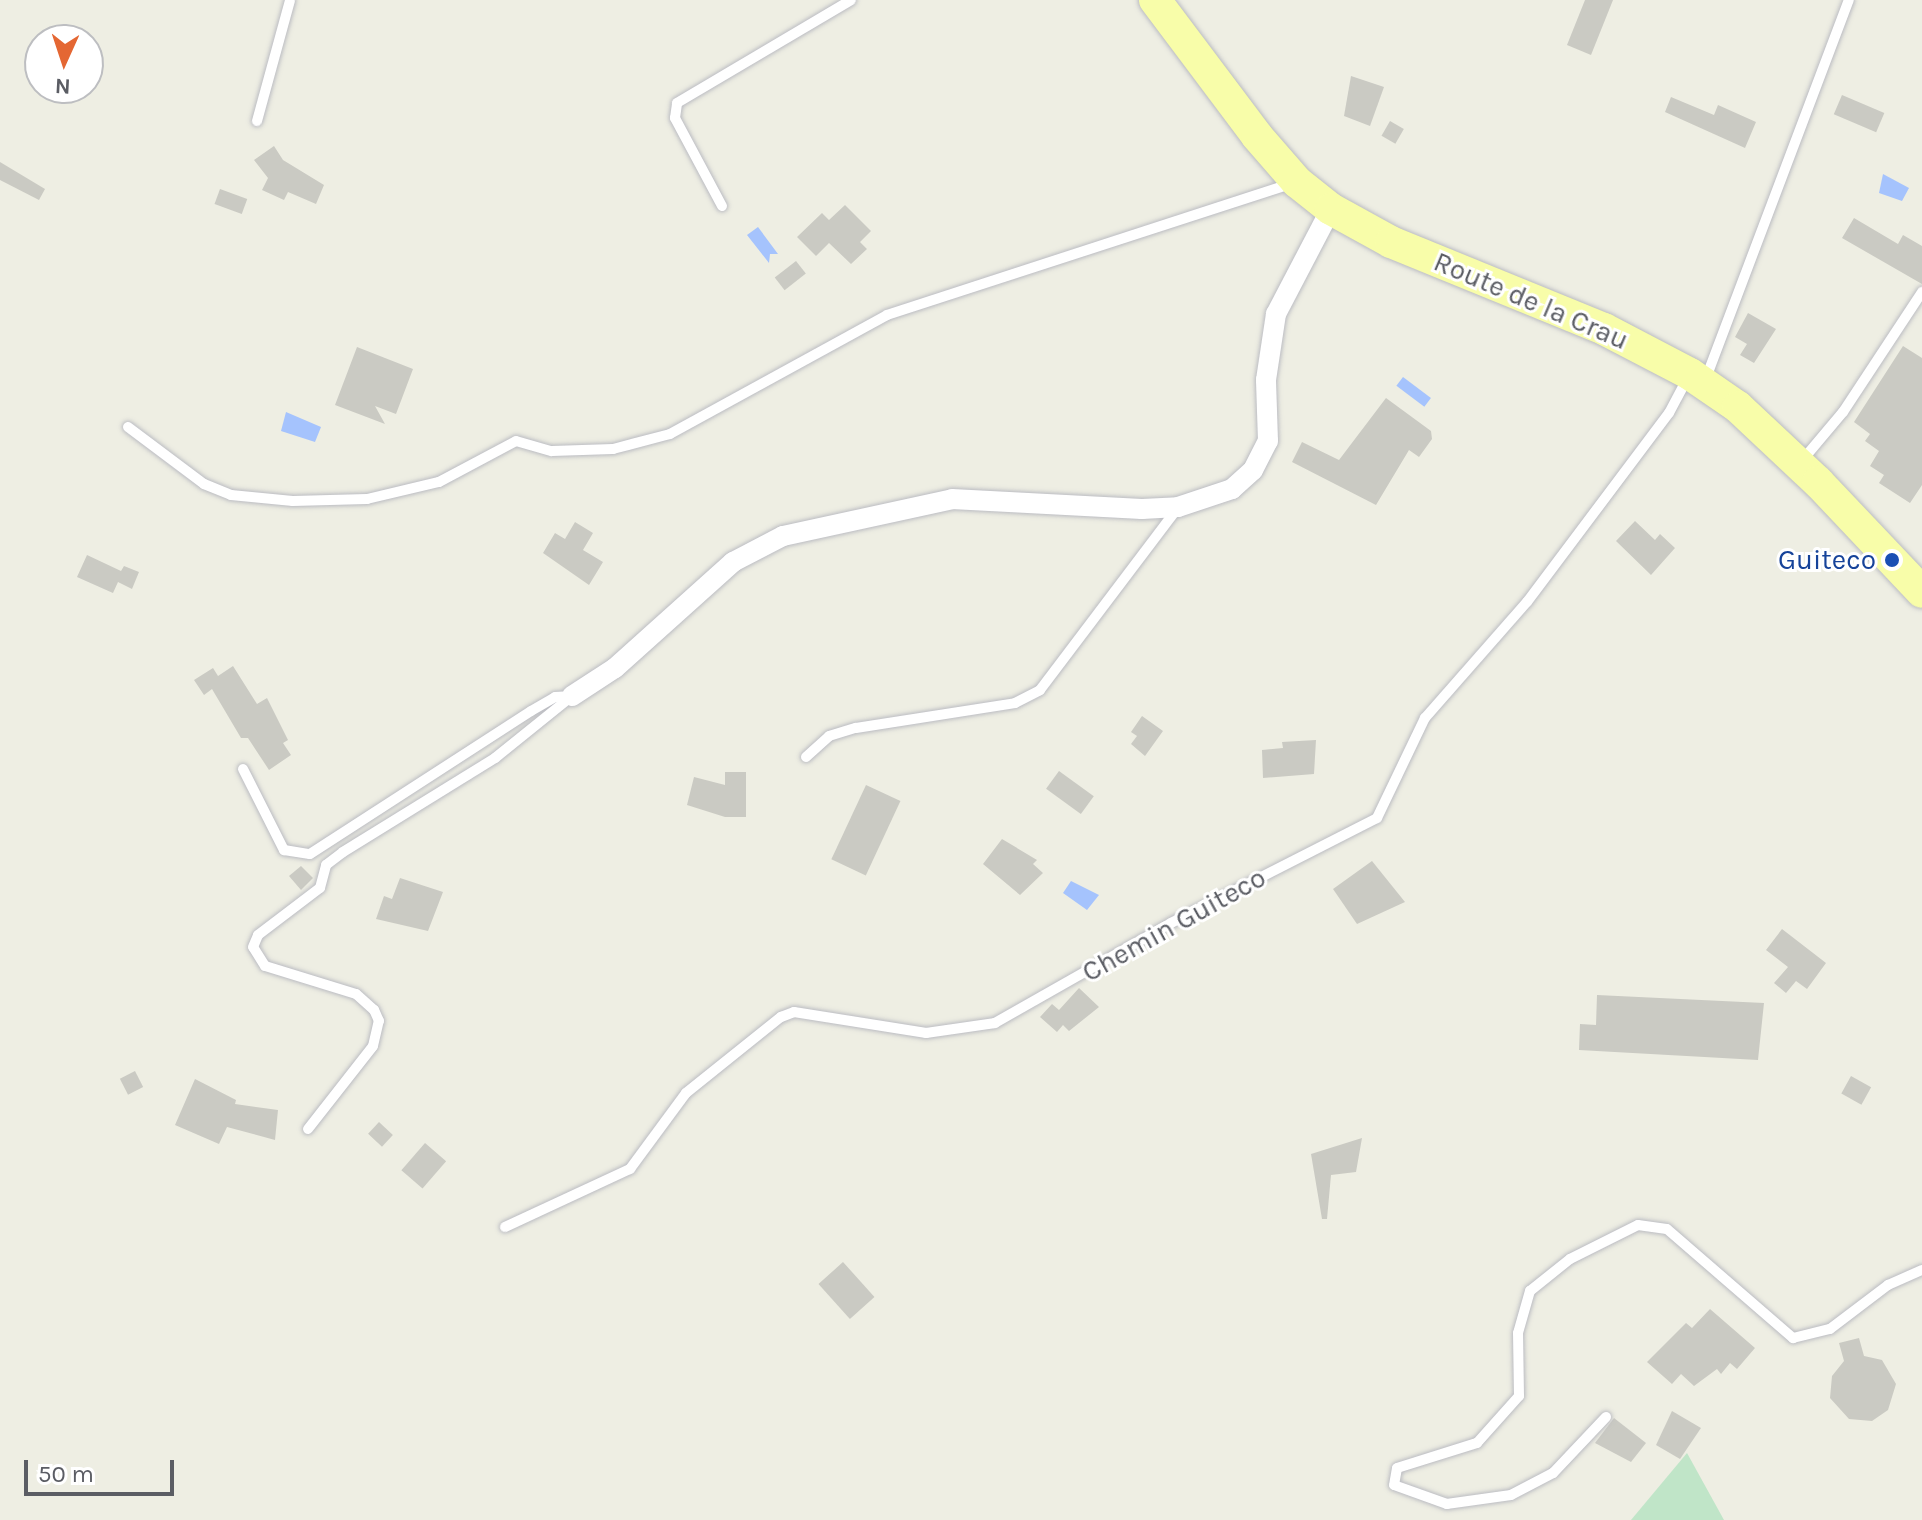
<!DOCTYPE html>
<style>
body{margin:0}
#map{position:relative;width:1922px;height:1520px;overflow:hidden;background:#eeeee3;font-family:Karla,sans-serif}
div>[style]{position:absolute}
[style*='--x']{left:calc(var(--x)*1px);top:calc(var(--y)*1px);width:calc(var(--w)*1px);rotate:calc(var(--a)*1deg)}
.green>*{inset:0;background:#c0e5c8}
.water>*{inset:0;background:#a5c3fd;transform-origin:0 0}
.building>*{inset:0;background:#cacac3;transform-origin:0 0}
.roads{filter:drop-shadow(0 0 2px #bbbcc2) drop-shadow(0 0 2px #bbbcc2)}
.service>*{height:10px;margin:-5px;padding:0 5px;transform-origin:5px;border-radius:5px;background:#fff}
.minor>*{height:20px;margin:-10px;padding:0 10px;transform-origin:10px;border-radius:10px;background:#fff}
.primary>*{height:32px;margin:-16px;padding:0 16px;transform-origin:16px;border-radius:16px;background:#f8fda9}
.dots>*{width:22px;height:22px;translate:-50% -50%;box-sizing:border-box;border:4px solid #fff;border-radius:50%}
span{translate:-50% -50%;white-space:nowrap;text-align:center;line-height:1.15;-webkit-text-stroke:6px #fff;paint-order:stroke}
.street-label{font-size:28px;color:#5b5d64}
.transit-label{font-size:28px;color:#164399}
.right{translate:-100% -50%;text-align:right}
.north{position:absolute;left:24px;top:24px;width:80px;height:80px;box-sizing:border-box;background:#fff;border:2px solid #bdbec1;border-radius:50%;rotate:183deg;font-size:22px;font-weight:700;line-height:32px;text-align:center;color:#5b5d64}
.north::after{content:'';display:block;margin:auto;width:28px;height:36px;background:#e46733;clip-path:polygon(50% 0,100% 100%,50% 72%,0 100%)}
.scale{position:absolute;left:24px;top:1460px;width:150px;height:36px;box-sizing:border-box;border:4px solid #5b5d64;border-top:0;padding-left:10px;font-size:24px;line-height:28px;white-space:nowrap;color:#5b5d64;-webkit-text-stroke:6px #fff;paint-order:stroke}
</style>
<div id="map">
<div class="green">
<div style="clip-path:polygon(1687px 1453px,1724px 1520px,1631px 1520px)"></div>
</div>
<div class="water">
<div style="clip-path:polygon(1883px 174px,1909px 188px,1902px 201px,1879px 193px)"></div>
<div style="clip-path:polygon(758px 227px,778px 254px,770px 254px,769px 263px,747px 235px)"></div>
<div style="left:1403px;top:377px;width:35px;height:11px;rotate:37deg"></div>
<div style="clip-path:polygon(286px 412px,321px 427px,315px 442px,281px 431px)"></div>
<div style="clip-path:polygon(1071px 881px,1099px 895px,1087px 910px,1063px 893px)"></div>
</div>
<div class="building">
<div style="clip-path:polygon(1585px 0,1613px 0,1591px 55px,1567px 45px)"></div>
<div style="clip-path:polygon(1351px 76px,1384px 87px,1370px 126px,1344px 116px)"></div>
<div style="left:1842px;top:95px;width:46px;height:21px;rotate:23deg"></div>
<div style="clip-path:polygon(1671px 97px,1714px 115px,1718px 105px,1756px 122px,1745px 148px,1665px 112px)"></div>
<div style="left:1390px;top:121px;width:16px;height:17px;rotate:30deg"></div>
<div style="clip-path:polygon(274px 146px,283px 160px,324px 185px,316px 204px,288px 192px,284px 200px,262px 190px,268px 178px,254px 160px)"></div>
<div style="clip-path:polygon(0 162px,45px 189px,39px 200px,0 180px)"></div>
<div style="left:220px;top:189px;width:29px;height:16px;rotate:20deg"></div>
<div style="clip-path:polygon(845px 205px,871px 231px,860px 242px,867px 249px,851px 264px,829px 243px,816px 256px,797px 237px,822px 213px,829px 220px)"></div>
<div style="clip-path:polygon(1854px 218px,1898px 244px,1903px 235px,1922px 246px,1922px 284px,1842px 238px)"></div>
<div style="left:796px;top:261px;width:16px;height:27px;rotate:52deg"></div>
<div style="clip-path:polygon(1748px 313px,1776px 329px,1754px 363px,1740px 355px,1747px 344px,1735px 337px)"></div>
<div style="clip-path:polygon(1903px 346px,1922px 358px,1922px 485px,1910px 503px,1879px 483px,1884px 475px,1870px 466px,1879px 451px,1865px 441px,1870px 434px,1854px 422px)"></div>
<div style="clip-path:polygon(357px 347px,413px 369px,396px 414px,375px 406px,385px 424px,335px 405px)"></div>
<div style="clip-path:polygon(1386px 398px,1431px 431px,1432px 439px,1419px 457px,1409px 450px,1376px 505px,1292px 462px,1302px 442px,1339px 460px)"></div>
<div style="clip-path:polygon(1635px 521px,1655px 540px,1660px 534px,1675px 548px,1651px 575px,1616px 541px)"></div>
<div style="clip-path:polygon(575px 522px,593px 533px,583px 550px,603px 562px,589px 585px,543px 553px,555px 533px,565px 539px)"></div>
<div style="clip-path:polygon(87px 555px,121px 571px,124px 566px,139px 572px,132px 589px,118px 582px,113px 593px,77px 577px)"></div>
<div style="clip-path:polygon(233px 666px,257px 704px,267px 698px,288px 740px,283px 743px,291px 755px,269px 770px,248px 738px,241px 738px,212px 689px,204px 695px,194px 680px,213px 668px,218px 676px)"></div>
<div style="clip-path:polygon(1142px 716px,1163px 731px,1145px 756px,1131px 744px,1137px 736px,1131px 732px)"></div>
<div style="clip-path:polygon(1316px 740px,1314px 774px,1263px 778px,1262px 750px,1283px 748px,1282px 742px)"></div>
<div style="left:1059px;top:771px;width:43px;height:22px;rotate:36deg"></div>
<div style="clip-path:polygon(725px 772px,746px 772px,746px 817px,725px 817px,687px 805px,694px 777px,725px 785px)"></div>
<div style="left:866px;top:785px;width:38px;height:82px;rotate:25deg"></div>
<div style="clip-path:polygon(1002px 839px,1037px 860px,1033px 864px,1043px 873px,1020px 895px,983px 864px)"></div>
<div style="clip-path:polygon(1372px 861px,1405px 902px,1357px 924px,1333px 889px)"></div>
<div style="clip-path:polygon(301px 866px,313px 878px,301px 890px,289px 876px)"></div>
<div style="clip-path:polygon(400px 878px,443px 892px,428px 931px,376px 919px,384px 896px,392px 899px)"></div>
<div style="clip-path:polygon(1782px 929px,1826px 963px,1807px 989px,1796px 981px,1786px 993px,1774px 983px,1788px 967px,1766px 950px)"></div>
<div style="clip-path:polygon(1079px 988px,1099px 1007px,1069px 1031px,1063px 1025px,1057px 1032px,1040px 1017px,1052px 1004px,1059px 1010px)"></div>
<div style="clip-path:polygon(1597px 995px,1764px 1003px,1758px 1060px,1579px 1050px,1580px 1024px,1596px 1025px)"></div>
<div style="left:135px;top:1071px;width:18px;height:17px;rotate:63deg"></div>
<div style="left:1851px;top:1076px;width:23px;height:20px;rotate:29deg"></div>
<div style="clip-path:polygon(195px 1079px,236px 1100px,235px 1104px,278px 1110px,275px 1140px,227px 1127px,219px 1144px,175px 1125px)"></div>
<div style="left:379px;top:1122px;width:19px;height:16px;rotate:43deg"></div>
<div style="clip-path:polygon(1362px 1138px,1356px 1172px,1331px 1175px,1327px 1219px,1322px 1219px,1311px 1154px)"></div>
<div style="left:425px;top:1143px;width:28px;height:36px;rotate:41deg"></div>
<div style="left:843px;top:1262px;width:47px;height:33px;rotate:48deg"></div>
<div style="clip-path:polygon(1710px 1309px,1755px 1348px,1737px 1369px,1730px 1363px,1721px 1374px,1717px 1369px,1694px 1386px,1681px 1374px,1672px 1384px,1647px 1362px,1686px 1323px,1692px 1328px)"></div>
<div style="clip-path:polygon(1859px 1338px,1864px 1356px,1882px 1360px,1896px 1384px,1888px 1410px,1872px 1421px,1849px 1419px,1830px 1398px,1832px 1376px,1844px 1361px,1839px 1343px)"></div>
<div style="clip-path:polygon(1672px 1411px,1701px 1428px,1680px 1459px,1656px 1445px)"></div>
<div style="clip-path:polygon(1614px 1418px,1646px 1443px,1631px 1462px,1595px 1443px)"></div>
</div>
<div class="roads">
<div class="service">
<div style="--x:257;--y:121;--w:125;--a:-74.7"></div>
<div style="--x:722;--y:206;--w:100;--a:-118.1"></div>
<div style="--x:675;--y:118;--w:15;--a:-82"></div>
<div style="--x:677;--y:103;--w:202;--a:-30.6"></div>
<div style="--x:1706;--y:378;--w:404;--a:-69.3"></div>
<div style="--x:128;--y:427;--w:95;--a:36.9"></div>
<div style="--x:204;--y:484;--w:29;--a:22"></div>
<div style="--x:231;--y:495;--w:62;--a:5.5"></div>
<div style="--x:293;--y:501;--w:74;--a:-1.5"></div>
<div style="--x:367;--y:499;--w:74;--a:-13.3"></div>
<div style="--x:439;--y:482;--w:87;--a:-28"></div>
<div style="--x:516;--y:441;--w:37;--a:16"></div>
<div style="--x:552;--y:451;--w:61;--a:-1.9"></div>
<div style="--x:613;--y:449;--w:59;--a:-14.7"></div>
<div style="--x:670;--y:434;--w:247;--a:-28.7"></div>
<div style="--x:887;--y:315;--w:425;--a:-18"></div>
<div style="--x:1800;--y:463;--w:67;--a:-49.9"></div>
<div style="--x:1843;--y:412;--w:144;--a:-56.6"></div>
<div style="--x:806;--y:757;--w:31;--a:-42"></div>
<div style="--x:829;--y:736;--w:28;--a:-17"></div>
<div style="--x:856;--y:728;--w:161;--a:-8.9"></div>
<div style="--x:1015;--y:703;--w:28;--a:-27"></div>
<div style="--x:1040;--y:690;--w:227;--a:-52.9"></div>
<div style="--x:243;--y:769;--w:91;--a:63.2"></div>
<div style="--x:284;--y:850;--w:26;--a:9"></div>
<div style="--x:310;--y:854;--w:263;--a:-32.9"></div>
<div style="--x:531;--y:711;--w:28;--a:-30"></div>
<div style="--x:555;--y:697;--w:17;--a:-3"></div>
<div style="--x:308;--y:1129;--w:105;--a:-51.9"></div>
<div style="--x:373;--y:1046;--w:26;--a:-77"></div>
<div style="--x:379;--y:1021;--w:12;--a:-114"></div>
<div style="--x:374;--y:1010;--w:24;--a:-138"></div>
<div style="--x:356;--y:994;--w:95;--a:-162.9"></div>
<div style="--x:265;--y:966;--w:22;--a:-122"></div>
<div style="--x:253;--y:947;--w:13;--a:-67"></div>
<div style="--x:258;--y:935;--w:78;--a:-37.2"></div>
<div style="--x:320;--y:888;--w:24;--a:-75"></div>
<div style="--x:326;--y:865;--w:21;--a:-37"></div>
<div style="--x:343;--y:852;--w:179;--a:-31.7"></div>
<div style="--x:495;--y:758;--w:99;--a:-38.8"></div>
<div style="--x:505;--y:1227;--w:138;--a:-24.9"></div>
<div style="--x:630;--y:1169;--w:94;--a:-53.6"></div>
<div style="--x:686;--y:1093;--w:122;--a:-38.7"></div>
<div style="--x:781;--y:1017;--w:14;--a:-21"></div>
<div style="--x:794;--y:1012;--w:134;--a:9"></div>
<div style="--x:926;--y:1033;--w:70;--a:-8.2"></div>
<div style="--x:995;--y:1023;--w:202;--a:-29.6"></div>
<div style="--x:1171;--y:923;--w:231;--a:-27"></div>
<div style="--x:1377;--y:818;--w:111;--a:-64.4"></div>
<div style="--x:1425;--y:718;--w:154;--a:-48.7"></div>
<div style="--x:1527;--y:602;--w:236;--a:-53.1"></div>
<div style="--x:1669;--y:413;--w:38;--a:-62"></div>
<div style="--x:1606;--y:1417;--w:77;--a:133.4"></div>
<div style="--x:1553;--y:1473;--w:47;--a:152.4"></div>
<div style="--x:1511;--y:1495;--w:65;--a:172"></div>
<div style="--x:1447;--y:1504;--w:56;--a:-160.3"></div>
<div style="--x:1394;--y:1485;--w:17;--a:-80"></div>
<div style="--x:1397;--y:1468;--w:84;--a:-17.4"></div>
<div style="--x:1477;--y:1443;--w:63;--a:-48.2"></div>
<div style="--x:1519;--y:1396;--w:63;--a:-90.9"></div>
<div style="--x:1518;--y:1333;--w:44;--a:-74.1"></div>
<div style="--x:1530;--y:1291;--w:51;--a:-38.7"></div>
<div style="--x:1570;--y:1259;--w:76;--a:-26.6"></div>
<div style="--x:1638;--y:1225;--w:29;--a:8"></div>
<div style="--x:1667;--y:1229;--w:167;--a:40.9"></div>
<div style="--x:1793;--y:1338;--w:38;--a:-14"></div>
<div style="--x:1830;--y:1329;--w:73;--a:-37.2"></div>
<div style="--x:1888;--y:1285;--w:37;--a:-24"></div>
</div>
<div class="minor">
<div style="--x:572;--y:696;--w:51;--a:-33.1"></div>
<div style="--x:615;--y:668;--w:159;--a:-41.9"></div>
<div style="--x:733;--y:562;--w:56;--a:-27.5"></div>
<div style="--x:783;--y:536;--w:173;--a:-12.3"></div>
<div style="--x:952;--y:499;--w:190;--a:3"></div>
<div style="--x:1142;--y:509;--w:36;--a:-3"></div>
<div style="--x:1178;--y:507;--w:57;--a:-18.4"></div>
<div style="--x:1232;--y:489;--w:28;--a:-42"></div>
<div style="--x:1253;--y:470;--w:33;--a:-63"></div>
<div style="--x:1268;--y:441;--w:61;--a:-91.9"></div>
<div style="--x:1266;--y:380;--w:67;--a:-81.4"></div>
<div style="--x:1276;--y:314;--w:119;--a:-62.4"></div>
</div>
<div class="primary">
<div style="--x:1155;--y:0;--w:170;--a:53.1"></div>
<div style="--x:1257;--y:136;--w:61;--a:49"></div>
<div style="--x:1297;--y:182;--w:43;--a:38.5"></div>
<div style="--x:1331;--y:209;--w:68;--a:28.8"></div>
<div style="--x:1391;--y:242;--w:230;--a:22.2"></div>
<div style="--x:1604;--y:329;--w:97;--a:27.6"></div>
<div style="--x:1690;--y:374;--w:58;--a:34.5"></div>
<div style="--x:1738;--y:407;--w:110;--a:43.2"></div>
<div style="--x:1818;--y:482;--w:151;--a:46.6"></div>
</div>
</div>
<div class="dots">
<div style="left:1892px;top:560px;background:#1a4fb4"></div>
</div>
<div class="street-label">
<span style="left:1531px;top:301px;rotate:23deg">Route de la Crau</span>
<span style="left:1174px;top:925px;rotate:-29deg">Chemin Guiteco</span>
</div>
<div class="transit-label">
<span class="right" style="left:1876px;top:560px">Guiteco</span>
</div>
<div class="north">N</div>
<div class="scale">50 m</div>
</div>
